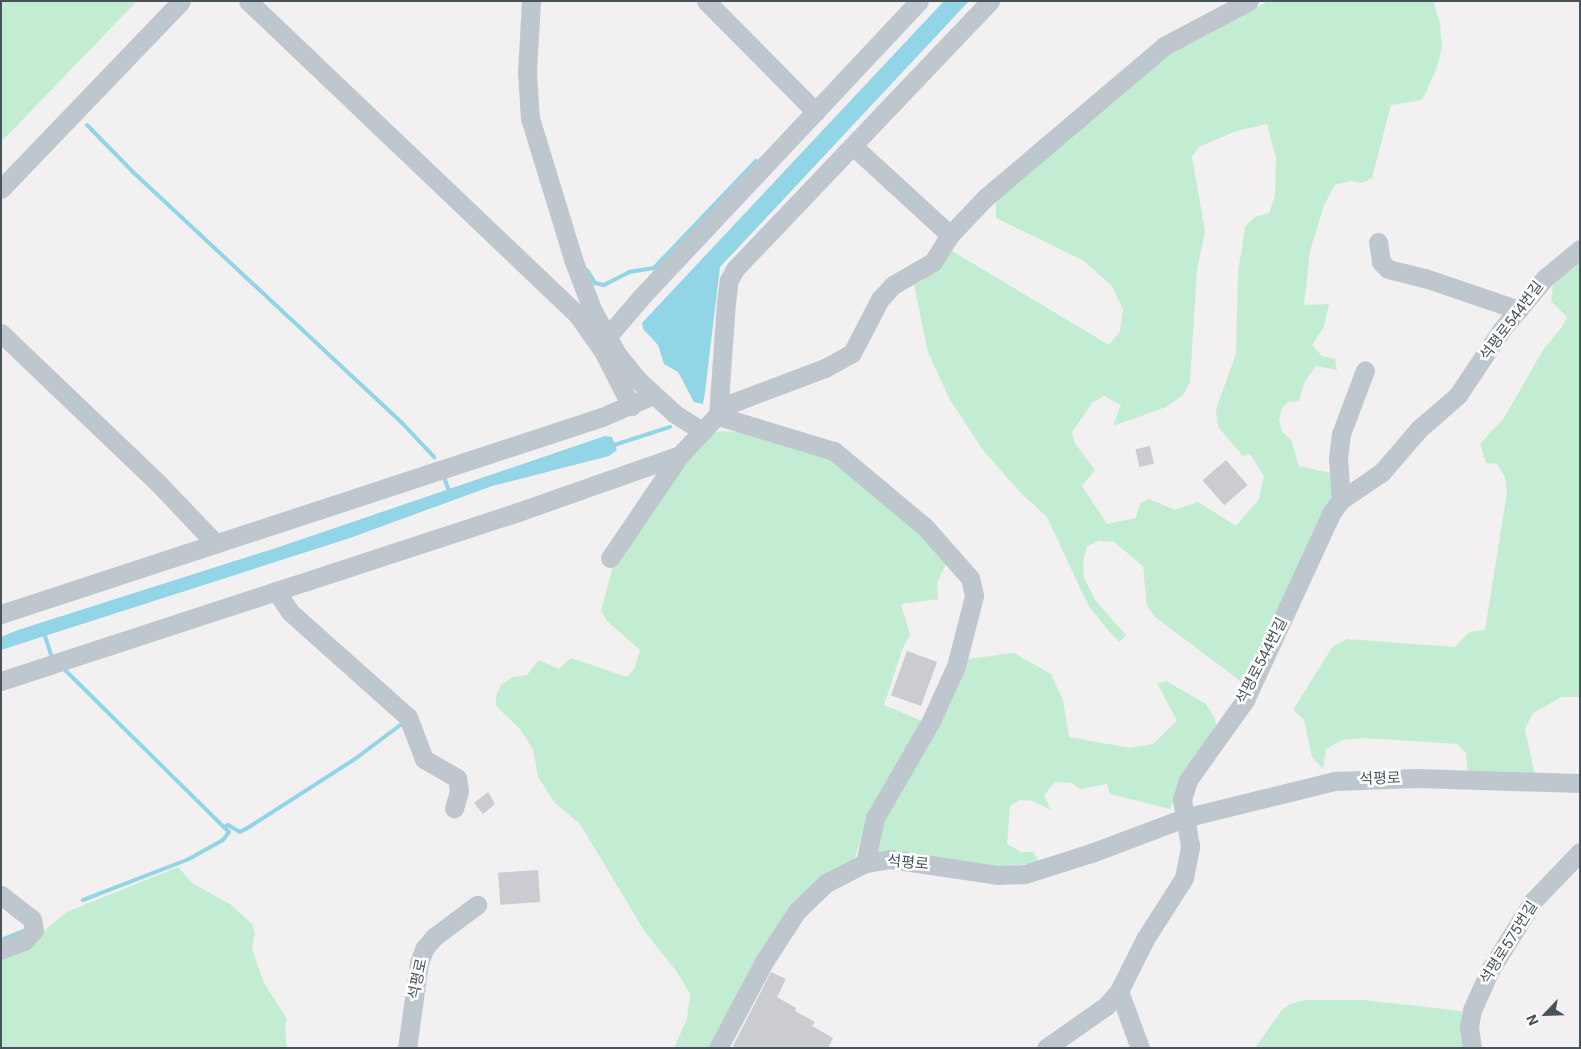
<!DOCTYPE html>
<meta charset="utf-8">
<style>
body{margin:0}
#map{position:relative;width:1581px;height:1049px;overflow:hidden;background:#f2f0f0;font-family:Roboto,"Noto Sans KR",sans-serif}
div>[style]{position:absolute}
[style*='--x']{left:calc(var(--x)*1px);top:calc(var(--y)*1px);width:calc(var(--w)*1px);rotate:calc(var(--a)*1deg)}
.green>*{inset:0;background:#c2edd2}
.water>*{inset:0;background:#92d5e6}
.stream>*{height:4px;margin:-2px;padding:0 2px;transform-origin:2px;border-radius:2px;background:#92d5e6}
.building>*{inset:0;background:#caccd2;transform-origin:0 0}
.minor>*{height:19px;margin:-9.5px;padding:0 9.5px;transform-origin:9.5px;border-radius:9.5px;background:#bfc7ce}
span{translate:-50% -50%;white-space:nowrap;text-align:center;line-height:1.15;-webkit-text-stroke:5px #fff;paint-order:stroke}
.street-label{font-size:15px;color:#49535c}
.frame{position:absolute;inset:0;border:2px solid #49535c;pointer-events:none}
.north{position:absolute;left:1521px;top:989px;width:50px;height:50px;-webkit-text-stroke:4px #fff;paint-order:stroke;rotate:246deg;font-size:14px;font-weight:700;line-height:20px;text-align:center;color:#49535c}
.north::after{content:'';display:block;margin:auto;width:18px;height:22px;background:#49535c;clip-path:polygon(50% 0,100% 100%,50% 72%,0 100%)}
</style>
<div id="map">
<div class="green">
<div style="clip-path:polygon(1px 1px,137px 1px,1px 142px)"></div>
<div style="clip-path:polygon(evenodd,1269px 1px,1433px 1px,1440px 23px,1442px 46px,1437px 68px,1422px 100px,1391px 105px,1372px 178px,1362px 183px,1350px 181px,1335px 185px,1324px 205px,1310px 251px,1304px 305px,1329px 304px,1324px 327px,1312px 345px,1322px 356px,1335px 359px,1337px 370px,1316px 366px,1304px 383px,1299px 401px,1288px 402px,1282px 408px,1279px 420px,1282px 431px,1291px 440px,1299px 466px,1335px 474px,1337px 499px,1247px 686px,1155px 617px,1147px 606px,1143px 566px,1114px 542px,1099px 541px,1087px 546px,1083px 563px,1084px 577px,1095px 600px,1126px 635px,1119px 642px,1106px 628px,1088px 605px,1047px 517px,1020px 492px,983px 450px,950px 400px,928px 352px,914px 285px,941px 267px,952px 251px,1109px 345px,1120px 331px,1123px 310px,1112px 286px,1084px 261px,996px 218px,996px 201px,1165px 57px,1201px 34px,1269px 1px,1267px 124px,1276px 158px,1275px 197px,1269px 213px,1255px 217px,1245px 227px,1238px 272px,1236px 354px,1216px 409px,1218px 427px,1243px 456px,1250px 454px,1264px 476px,1259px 499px,1236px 526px,1198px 502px,1175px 510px,1149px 499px,1140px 503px,1136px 518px,1107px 524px,1082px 486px,1095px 470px,1074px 442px,1072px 432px,1093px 402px,1104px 396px,1121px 405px,1113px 426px,1166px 407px,1183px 395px,1190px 382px,1197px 270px,1205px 231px,1192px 157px,1199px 147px,1236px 131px,1267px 124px)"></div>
<div style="clip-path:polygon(1569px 262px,1580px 264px,1580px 697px,1562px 697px,1533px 713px,1525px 729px,1535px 775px,1468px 774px,1466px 753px,1457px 744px,1364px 738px,1343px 740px,1326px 749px,1323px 769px,1312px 757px,1304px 720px,1293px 710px,1333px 646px,1347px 639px,1455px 647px,1469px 632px,1485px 630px,1507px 492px,1505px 477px,1497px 464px,1486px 463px,1480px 444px,1504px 418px,1543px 350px,1562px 327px,1567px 317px,1551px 301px,1553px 285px)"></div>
<div style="clip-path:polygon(720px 431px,739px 432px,823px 453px,882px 496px,947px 562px,937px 583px,938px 599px,901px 604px,910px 635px,903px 648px,884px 705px,922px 721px,869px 815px,854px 860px,828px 873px,710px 1048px,674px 1048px,687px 1019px,690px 994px,677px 972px,645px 932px,580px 824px,555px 803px,538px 777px,533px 749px,519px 728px,496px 706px,496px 696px,501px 685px,513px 677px,527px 675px,539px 660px,559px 669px,571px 658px,627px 677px,634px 669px,640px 650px,607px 621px,601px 611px,612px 569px,629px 537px,706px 436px)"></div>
<div style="clip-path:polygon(1014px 653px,1051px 674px,1063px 700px,1069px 737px,1130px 748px,1153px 744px,1177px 721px,1157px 683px,1166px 681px,1206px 704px,1215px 719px,1217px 730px,1185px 776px,1170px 809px,1110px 794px,1107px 784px,1080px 789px,1072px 783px,1055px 782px,1044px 795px,1051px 810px,1033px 801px,1019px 800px,1010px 806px,1007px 844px,1021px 852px,1034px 852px,1039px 863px,984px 868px,874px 852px,881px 817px,967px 659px)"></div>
<div style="clip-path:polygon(178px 867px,192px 883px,230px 904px,252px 924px,255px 933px,252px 949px,264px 983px,287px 1019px,285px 1028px,287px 1048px,1px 1048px,1px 957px,22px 949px,67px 912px)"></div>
<div style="clip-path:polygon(1306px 1000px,1363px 1000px,1462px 1011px,1466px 1048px,1255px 1048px,1281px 1011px,1290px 1004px)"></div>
</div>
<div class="water">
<div style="clip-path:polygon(944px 1px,969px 1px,720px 267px,705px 392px,703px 404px,694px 402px,678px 372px,664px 364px,658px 345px,643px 329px,642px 323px)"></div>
<div style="clip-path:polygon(605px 436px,612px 437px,617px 450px,609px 456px,492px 486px,350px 538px,1px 650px,1px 637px,18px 630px,276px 548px)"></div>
</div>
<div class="stream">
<div style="--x:87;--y:125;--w:66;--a:45.6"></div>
<div style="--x:133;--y:172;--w:368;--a:43"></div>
<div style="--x:402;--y:423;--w:47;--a:46.7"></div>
<div style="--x:587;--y:270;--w:15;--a:58"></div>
<div style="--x:595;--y:283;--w:9;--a:13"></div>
<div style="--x:604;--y:285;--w:28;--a:-27"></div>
<div style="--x:629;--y:272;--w:25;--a:-9"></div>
<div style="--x:654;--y:268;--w:148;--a:-46.4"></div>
<div style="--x:611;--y:446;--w:62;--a:-17.9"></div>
<div style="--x:443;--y:475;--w:17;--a:69"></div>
<div style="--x:44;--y:633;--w:23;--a:72"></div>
<div style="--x:64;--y:669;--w:232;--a:44.7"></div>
<div style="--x:229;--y:832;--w:10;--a:127"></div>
<div style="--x:223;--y:840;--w:39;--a:151"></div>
<div style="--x:189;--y:859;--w:114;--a:158.9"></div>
<div style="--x:224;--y:827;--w:4;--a:-27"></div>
<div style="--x:228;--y:825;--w:14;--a:30"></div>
<div style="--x:240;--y:832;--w:10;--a:-29"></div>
<div style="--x:249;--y:827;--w:126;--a:-32.7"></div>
<div style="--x:355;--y:759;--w:60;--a:-36.9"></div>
<div style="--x:1;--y:940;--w:22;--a:-22"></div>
</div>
<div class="building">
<div style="left:1150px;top:446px;width:18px;height:15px;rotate:77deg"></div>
<div style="left:1226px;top:460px;width:33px;height:31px;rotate:49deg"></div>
<div style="left:907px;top:651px;width:32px;height:47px;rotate:20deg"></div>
<div style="clip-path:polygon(488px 792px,495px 804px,483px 814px,474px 803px)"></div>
<div style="left:538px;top:870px;width:32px;height:40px;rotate:86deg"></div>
<div style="clip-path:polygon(771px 972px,786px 979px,777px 997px,796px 1008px,795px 1011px,815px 1022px,812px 1026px,833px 1038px,828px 1048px,732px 1048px)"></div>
</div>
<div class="minor">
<div style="--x:248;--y:1;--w:454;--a:43.6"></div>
<div style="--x:577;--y:314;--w:45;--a:54.9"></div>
<div style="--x:603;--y:351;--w:62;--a:63"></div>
<div style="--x:531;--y:1;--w:71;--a:93.2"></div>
<div style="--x:527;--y:72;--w:46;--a:86.3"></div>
<div style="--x:530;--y:118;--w:147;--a:73"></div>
<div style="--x:573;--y:259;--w:53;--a:69.2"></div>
<div style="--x:592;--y:309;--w:51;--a:60.9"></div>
<div style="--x:617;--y:354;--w:33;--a:51"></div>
<div style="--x:638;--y:380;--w:50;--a:42.6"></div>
<div style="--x:675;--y:414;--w:32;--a:32"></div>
<div style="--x:706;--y:1;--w:156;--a:45.3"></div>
<div style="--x:853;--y:146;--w:132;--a:42.5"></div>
<div style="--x:1;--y:189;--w:260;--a:-46.2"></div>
<div style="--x:1378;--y:242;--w:20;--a:81"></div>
<div style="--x:1381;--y:262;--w:10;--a:45"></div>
<div style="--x:1388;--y:269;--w:38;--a:14"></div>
<div style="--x:1425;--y:278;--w:99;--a:18.8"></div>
<div style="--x:1;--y:333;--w:217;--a:43.7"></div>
<div style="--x:158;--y:483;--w:84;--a:46.4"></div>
<div style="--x:607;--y:337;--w:55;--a:-49.4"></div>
<div style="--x:643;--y:295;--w:403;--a:-46.8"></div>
<div style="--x:718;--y:416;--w:121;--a:16.8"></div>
<div style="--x:834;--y:451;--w:119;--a:39.9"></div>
<div style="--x:925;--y:527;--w:68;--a:48.6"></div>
<div style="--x:970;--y:578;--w:18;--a:77"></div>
<div style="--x:974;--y:596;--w:72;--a:104.4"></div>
<div style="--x:956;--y:666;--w:60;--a:114.4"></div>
<div style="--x:931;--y:721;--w:112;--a:120"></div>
<div style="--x:875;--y:818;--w:46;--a:102.5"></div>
<div style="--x:718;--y:416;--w:113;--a:-86"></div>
<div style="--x:726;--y:303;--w:23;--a:-83"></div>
<div style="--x:729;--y:280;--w:13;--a:-61"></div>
<div style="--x:735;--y:269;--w:370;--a:-46.4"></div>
<div style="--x:1341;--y:500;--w:42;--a:-94.1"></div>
<div style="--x:1338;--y:458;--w:24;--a:-83"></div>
<div style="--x:1341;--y:434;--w:68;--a:-69.4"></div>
<div style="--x:610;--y:558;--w:125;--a:-55.8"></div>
<div style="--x:276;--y:591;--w:25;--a:56"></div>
<div style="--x:290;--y:612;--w:158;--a:41.7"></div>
<div style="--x:408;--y:717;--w:45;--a:69.1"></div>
<div style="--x:424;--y:759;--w:38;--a:30"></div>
<div style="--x:457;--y:778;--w:13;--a:81"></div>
<div style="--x:459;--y:791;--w:18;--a:106"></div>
<div style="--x:1;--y:614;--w:632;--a:-18.15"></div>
<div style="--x:602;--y:417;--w:56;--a:-23.3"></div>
<div style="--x:1;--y:681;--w:544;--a:-18.1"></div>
<div style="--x:518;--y:512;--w:172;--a:-19.4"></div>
<div style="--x:680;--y:455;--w:69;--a:-46.8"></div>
<div style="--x:727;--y:405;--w:105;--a:-20.7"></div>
<div style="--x:825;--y:368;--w:31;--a:-29"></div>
<div style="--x:852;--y:353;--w:61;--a:-62.6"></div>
<div style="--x:880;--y:299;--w:19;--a:-47"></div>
<div style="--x:893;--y:285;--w:46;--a:-29.9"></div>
<div style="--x:933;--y:262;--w:32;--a:-58"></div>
<div style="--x:950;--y:235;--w:51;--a:-46.6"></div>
<div style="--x:985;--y:198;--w:235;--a:-40.3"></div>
<div style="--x:1164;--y:46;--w:96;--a:-27.9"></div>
<div style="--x:1;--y:895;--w:39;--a:38"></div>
<div style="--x:32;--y:919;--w:11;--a:80"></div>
<div style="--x:34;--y:930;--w:15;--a:132"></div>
<div style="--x:24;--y:941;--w:25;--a:159"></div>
<div style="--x:1119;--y:991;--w:61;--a:69.8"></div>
<div style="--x:407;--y:1048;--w:86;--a:-82"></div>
<div style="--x:419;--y:963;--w:15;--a:-70"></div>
<div style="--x:424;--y:949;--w:16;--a:-50"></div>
<div style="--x:434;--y:937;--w:54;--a:-36.7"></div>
<div style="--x:718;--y:1048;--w:100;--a:-61.9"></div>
<div style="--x:765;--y:960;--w:59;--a:-56.9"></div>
<div style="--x:797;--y:911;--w:40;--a:-44"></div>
<div style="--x:826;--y:883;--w:44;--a:-27.1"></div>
<div style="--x:865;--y:863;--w:25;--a:-9"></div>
<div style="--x:890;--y:859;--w:110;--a:8.4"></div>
<div style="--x:999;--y:875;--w:26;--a:-2"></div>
<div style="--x:1025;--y:874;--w:72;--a:-17.7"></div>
<div style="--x:1094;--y:852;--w:96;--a:-20.7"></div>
<div style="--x:1184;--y:818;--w:155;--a:-13.8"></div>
<div style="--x:1335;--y:781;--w:82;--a:-2.1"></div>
<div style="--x:1417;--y:778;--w:163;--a:1.8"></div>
<div style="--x:1046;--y:1048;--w:73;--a:-35"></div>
<div style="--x:1106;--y:1006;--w:20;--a:-49"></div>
<div style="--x:1119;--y:991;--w:58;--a:-63.4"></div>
<div style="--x:1145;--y:939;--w:72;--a:-57.4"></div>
<div style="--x:1184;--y:878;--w:33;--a:-79"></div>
<div style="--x:1190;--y:846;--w:48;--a:-99.7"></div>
<div style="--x:1182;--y:799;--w:20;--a:-72"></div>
<div style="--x:1188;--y:780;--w:98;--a:-54.5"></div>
<div style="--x:1245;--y:700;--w:207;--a:-65.2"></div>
<div style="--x:1332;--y:512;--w:15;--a:-53"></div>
<div style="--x:1341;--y:500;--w:50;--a:-34.3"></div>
<div style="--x:1382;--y:472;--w:57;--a:-49.3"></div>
<div style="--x:1419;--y:429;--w:52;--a:-41.1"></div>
<div style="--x:1458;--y:395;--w:79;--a:-56.3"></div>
<div style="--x:1502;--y:329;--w:67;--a:-49.9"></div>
<div style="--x:1545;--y:278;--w:45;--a:-39.6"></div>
<div style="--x:1472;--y:1048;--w:22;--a:-98"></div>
<div style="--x:1469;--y:1026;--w:16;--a:-79"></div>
<div style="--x:1472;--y:1010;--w:44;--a:-65.8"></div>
<div style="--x:1490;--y:970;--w:81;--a:-58.1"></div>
<div style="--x:1533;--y:901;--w:68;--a:-46.2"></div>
</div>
<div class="street-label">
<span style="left:1512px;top:321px;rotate:-53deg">석평로544번길</span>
<span style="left:1262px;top:661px;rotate:-63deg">석평로544번길</span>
<span style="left:1380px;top:779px;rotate:-2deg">석평로</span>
<span style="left:908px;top:863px;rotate:5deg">석평로</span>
<span style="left:1509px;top:943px;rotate:-58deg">석평로575번길</span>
<span style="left:418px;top:979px;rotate:-78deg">석평로</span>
</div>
<div class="frame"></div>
<div class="north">N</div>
</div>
